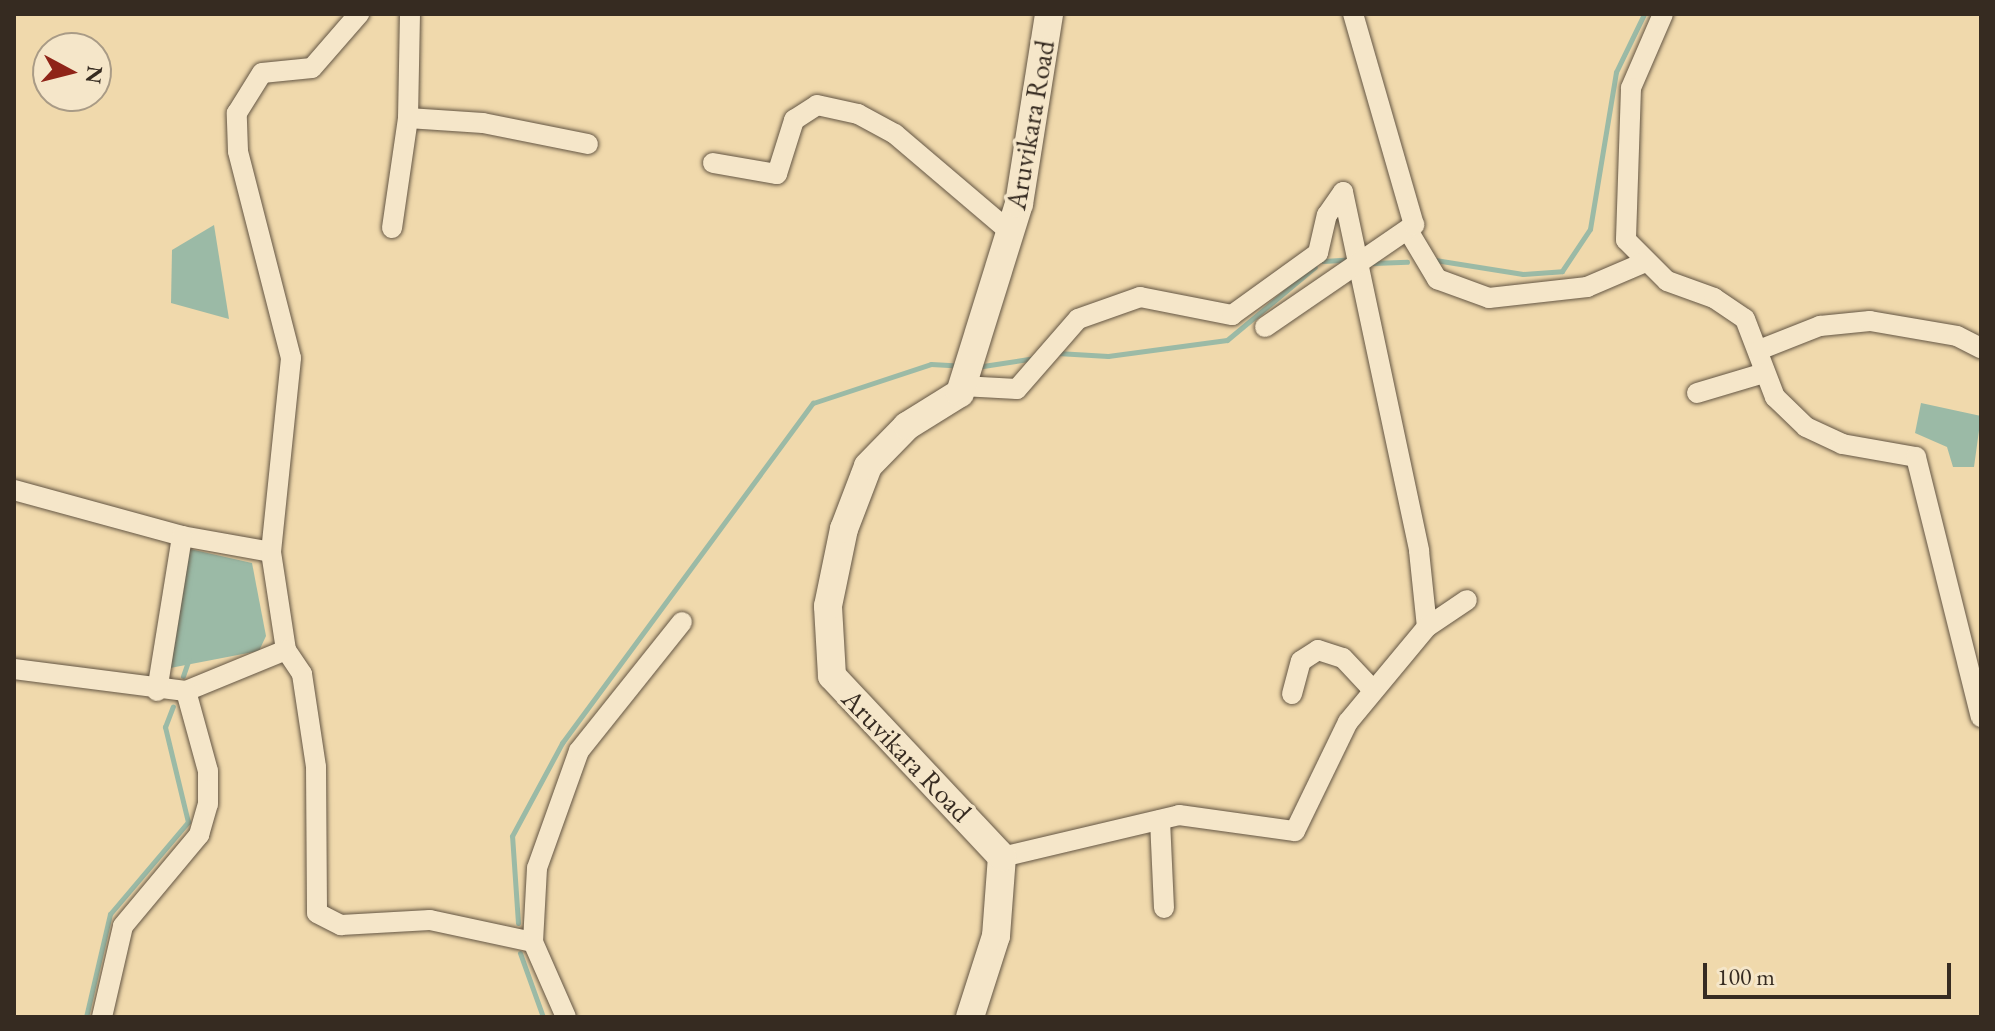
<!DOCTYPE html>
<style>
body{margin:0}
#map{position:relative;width:1995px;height:1031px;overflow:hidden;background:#f0d9ac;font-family:"EB Garamond",serif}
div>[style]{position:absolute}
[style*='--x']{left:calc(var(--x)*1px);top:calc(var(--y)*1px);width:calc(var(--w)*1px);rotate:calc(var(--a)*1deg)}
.water>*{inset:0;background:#9bbaa6}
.stream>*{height:5px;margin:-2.5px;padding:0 2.5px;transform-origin:2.5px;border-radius:2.5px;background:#9bbaa6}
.roads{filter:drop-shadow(0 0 2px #645644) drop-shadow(0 0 2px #645644)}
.street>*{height:20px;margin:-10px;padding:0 10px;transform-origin:10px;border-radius:10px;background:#f5e6c9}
.secondary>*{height:28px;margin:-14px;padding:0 14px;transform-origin:14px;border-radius:14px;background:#f5e6c9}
span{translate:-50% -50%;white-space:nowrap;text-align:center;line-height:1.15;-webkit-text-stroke:7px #f5e6c9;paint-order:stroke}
.street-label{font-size:28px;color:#362b21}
.frame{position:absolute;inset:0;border:16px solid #362b21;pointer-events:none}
.north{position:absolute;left:32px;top:32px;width:80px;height:80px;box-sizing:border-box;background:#f5e6c9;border:2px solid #a99b86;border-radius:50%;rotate:97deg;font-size:22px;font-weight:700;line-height:32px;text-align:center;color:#362b21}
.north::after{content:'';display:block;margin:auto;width:28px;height:36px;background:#8f2418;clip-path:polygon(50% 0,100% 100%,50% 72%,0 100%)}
.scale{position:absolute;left:1703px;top:963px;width:248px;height:36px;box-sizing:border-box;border:4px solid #362b21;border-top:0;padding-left:10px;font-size:24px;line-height:28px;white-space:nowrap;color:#362b21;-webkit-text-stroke:6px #f5e6c9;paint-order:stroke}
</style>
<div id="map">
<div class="water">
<div style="clip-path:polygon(214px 225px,229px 319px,171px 303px,172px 250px)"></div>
<div style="clip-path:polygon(1921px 403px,1981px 416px,1974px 467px,1953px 467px,1947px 447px,1915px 433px)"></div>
<div style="clip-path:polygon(190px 549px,252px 563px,266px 636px,259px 651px,165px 669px)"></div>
</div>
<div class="stream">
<div style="--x:1435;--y:260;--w:89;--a:9"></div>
<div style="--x:1523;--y:274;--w:39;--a:-4"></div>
<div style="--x:1562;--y:271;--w:50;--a:-56.3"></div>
<div style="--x:1590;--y:229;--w:159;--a:-80.6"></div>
<div style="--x:1616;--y:72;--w:64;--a:-64.2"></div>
<div style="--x:1323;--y:261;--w:22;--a:-3"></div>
<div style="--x:1373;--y:263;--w:34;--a:-2"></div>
<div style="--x:1057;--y:353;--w:51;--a:3.4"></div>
<div style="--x:1108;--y:356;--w:120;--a:-7.7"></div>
<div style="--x:1227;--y:340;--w:114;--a:-39.7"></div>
<div style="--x:983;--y:366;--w:53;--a:-8.7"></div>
<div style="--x:183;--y:676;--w:18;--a:-71"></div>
<div style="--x:518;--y:923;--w:87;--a:-93.9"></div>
<div style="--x:512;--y:836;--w:106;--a:-61.7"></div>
<div style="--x:562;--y:743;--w:423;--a:-53.6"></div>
<div style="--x:813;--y:403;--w:124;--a:-18.3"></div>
<div style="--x:931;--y:364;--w:22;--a:3"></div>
<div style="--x:520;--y:953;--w:68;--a:70.2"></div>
<div style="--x:86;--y:1017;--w:106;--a:-76.9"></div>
<div style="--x:110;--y:914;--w:121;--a:-49.7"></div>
<div style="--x:188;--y:822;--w:98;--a:-103.6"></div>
<div style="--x:165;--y:727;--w:22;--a:-69"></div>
</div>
<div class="roads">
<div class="street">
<div style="--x:1663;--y:14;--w:81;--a:113.4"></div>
<div style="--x:1631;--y:88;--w:152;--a:91.9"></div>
<div style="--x:1626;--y:240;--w:58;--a:45"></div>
<div style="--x:1667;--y:281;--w:50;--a:19.9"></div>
<div style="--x:1714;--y:298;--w:37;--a:34"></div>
<div style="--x:1745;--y:319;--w:84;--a:69"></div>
<div style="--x:1775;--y:397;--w:43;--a:44.1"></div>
<div style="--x:1806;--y:427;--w:40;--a:25"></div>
<div style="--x:1842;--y:444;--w:75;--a:10"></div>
<div style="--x:1916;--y:457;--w:268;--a:76"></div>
<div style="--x:408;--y:118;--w:75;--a:3.8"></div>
<div style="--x:483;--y:123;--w:107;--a:11.3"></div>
<div style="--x:713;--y:163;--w:65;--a:9.8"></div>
<div style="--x:777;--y:174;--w:57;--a:-72.5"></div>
<div style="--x:794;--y:120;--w:27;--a:-33"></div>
<div style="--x:817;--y:105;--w:42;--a:12.4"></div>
<div style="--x:858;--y:114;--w:42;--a:28.4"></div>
<div style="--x:895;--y:134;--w:151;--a:40.4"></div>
<div style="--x:1343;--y:192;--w:367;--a:78"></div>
<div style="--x:1419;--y:551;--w:76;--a:84"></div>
<div style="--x:392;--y:228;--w:111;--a:-81.7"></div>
<div style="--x:408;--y:118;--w:104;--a:-88.9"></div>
<div style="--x:1409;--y:232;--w:55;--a:59.2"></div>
<div style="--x:1437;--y:279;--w:55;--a:20.1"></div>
<div style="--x:1489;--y:298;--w:99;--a:-6.4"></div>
<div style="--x:1587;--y:287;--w:61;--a:-23.2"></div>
<div style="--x:1265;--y:327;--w:181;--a:-34.4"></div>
<div style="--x:1414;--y:225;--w:220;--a:-106.1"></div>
<div style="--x:1759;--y:350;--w:66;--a:-21.5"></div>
<div style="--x:1820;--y:326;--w:50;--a:-5.7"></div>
<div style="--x:1870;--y:321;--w:88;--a:9.8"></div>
<div style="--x:1957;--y:336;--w:27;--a:27"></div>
<div style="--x:962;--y:386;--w:55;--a:3.1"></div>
<div style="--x:1017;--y:389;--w:93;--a:-48.9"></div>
<div style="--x:1078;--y:319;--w:66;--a:-19.5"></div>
<div style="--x:1140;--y:297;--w:94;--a:11.1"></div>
<div style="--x:1232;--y:315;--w:106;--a:-35.8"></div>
<div style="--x:1318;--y:253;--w:39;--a:-77"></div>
<div style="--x:1327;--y:215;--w:28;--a:-55"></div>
<div style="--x:1697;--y:393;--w:70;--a:-16.6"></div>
<div style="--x:14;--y:490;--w:174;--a:15.3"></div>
<div style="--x:182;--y:536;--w:90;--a:10.2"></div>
<div style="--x:286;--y:650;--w:99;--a:-98.7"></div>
<div style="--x:271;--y:552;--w:195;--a:-84.1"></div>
<div style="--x:291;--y:358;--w:214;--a:-104.4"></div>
<div style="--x:238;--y:151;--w:38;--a:-92"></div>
<div style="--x:237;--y:113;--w:47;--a:-58"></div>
<div style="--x:262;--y:73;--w:50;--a:-5.7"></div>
<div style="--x:312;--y:68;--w:72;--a:-49"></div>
<div style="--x:14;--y:669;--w:173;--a:7.3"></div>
<div style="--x:186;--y:691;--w:108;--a:-22.3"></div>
<div style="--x:286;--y:650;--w:29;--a:56"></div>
<div style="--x:302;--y:674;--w:94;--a:81.4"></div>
<div style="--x:316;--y:767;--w:146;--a:89.6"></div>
<div style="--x:317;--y:913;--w:27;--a:27"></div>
<div style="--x:341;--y:925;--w:89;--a:-3.2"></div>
<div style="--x:430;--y:920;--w:105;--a:12.1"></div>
<div style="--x:533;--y:942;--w:82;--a:66.3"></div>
<div style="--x:157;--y:691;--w:157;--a:-80.8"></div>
<div style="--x:1292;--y:694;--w:34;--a:-75"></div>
<div style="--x:1301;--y:661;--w:20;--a:-33"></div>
<div style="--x:1318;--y:650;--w:26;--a:18"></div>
<div style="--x:1343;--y:658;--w:44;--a:46.8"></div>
<div style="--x:1160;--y:820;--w:88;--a:87.4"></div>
<div style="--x:1002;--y:857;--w:182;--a:-13.3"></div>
<div style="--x:1179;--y:815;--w:117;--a:7.9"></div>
<div style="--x:1295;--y:831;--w:121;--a:-64.1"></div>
<div style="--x:1348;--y:722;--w:124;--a:-50.3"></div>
<div style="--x:1427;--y:627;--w:48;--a:-34"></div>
<div style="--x:533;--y:942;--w:74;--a:-86.9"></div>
<div style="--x:537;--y:868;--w:124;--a:-70.3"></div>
<div style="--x:579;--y:751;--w:165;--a:-51.4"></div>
<div style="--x:102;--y:1017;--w:93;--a:-77"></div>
<div style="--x:123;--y:926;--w:119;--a:-50.1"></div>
<div style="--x:199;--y:835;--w:32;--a:-74"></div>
<div style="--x:208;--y:804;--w:33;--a:-90"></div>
<div style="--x:208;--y:771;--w:83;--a:-105.4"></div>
</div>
<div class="secondary">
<div style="--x:970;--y:1017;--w:85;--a:-72.2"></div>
<div style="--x:996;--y:936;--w:79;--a:-85.7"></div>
<div style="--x:1002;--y:857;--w:248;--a:-133.2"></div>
<div style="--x:832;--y:676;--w:70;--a:-93.3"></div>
<div style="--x:828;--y:606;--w:79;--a:-78.3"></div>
<div style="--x:844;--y:529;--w:67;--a:-69.1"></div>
<div style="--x:868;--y:466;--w:56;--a:-45.7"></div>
<div style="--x:907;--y:426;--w:62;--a:-31.9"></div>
<div style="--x:960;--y:393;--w:198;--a:-72.7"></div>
<div style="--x:1019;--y:204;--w:192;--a:-81"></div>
</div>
</div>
<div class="street-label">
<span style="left:1030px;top:125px;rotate:-80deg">Aruvikara Road</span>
<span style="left:907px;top:755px;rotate:46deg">Aruvikara Road</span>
</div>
<div class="frame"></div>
<div class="north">N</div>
<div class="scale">100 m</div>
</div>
